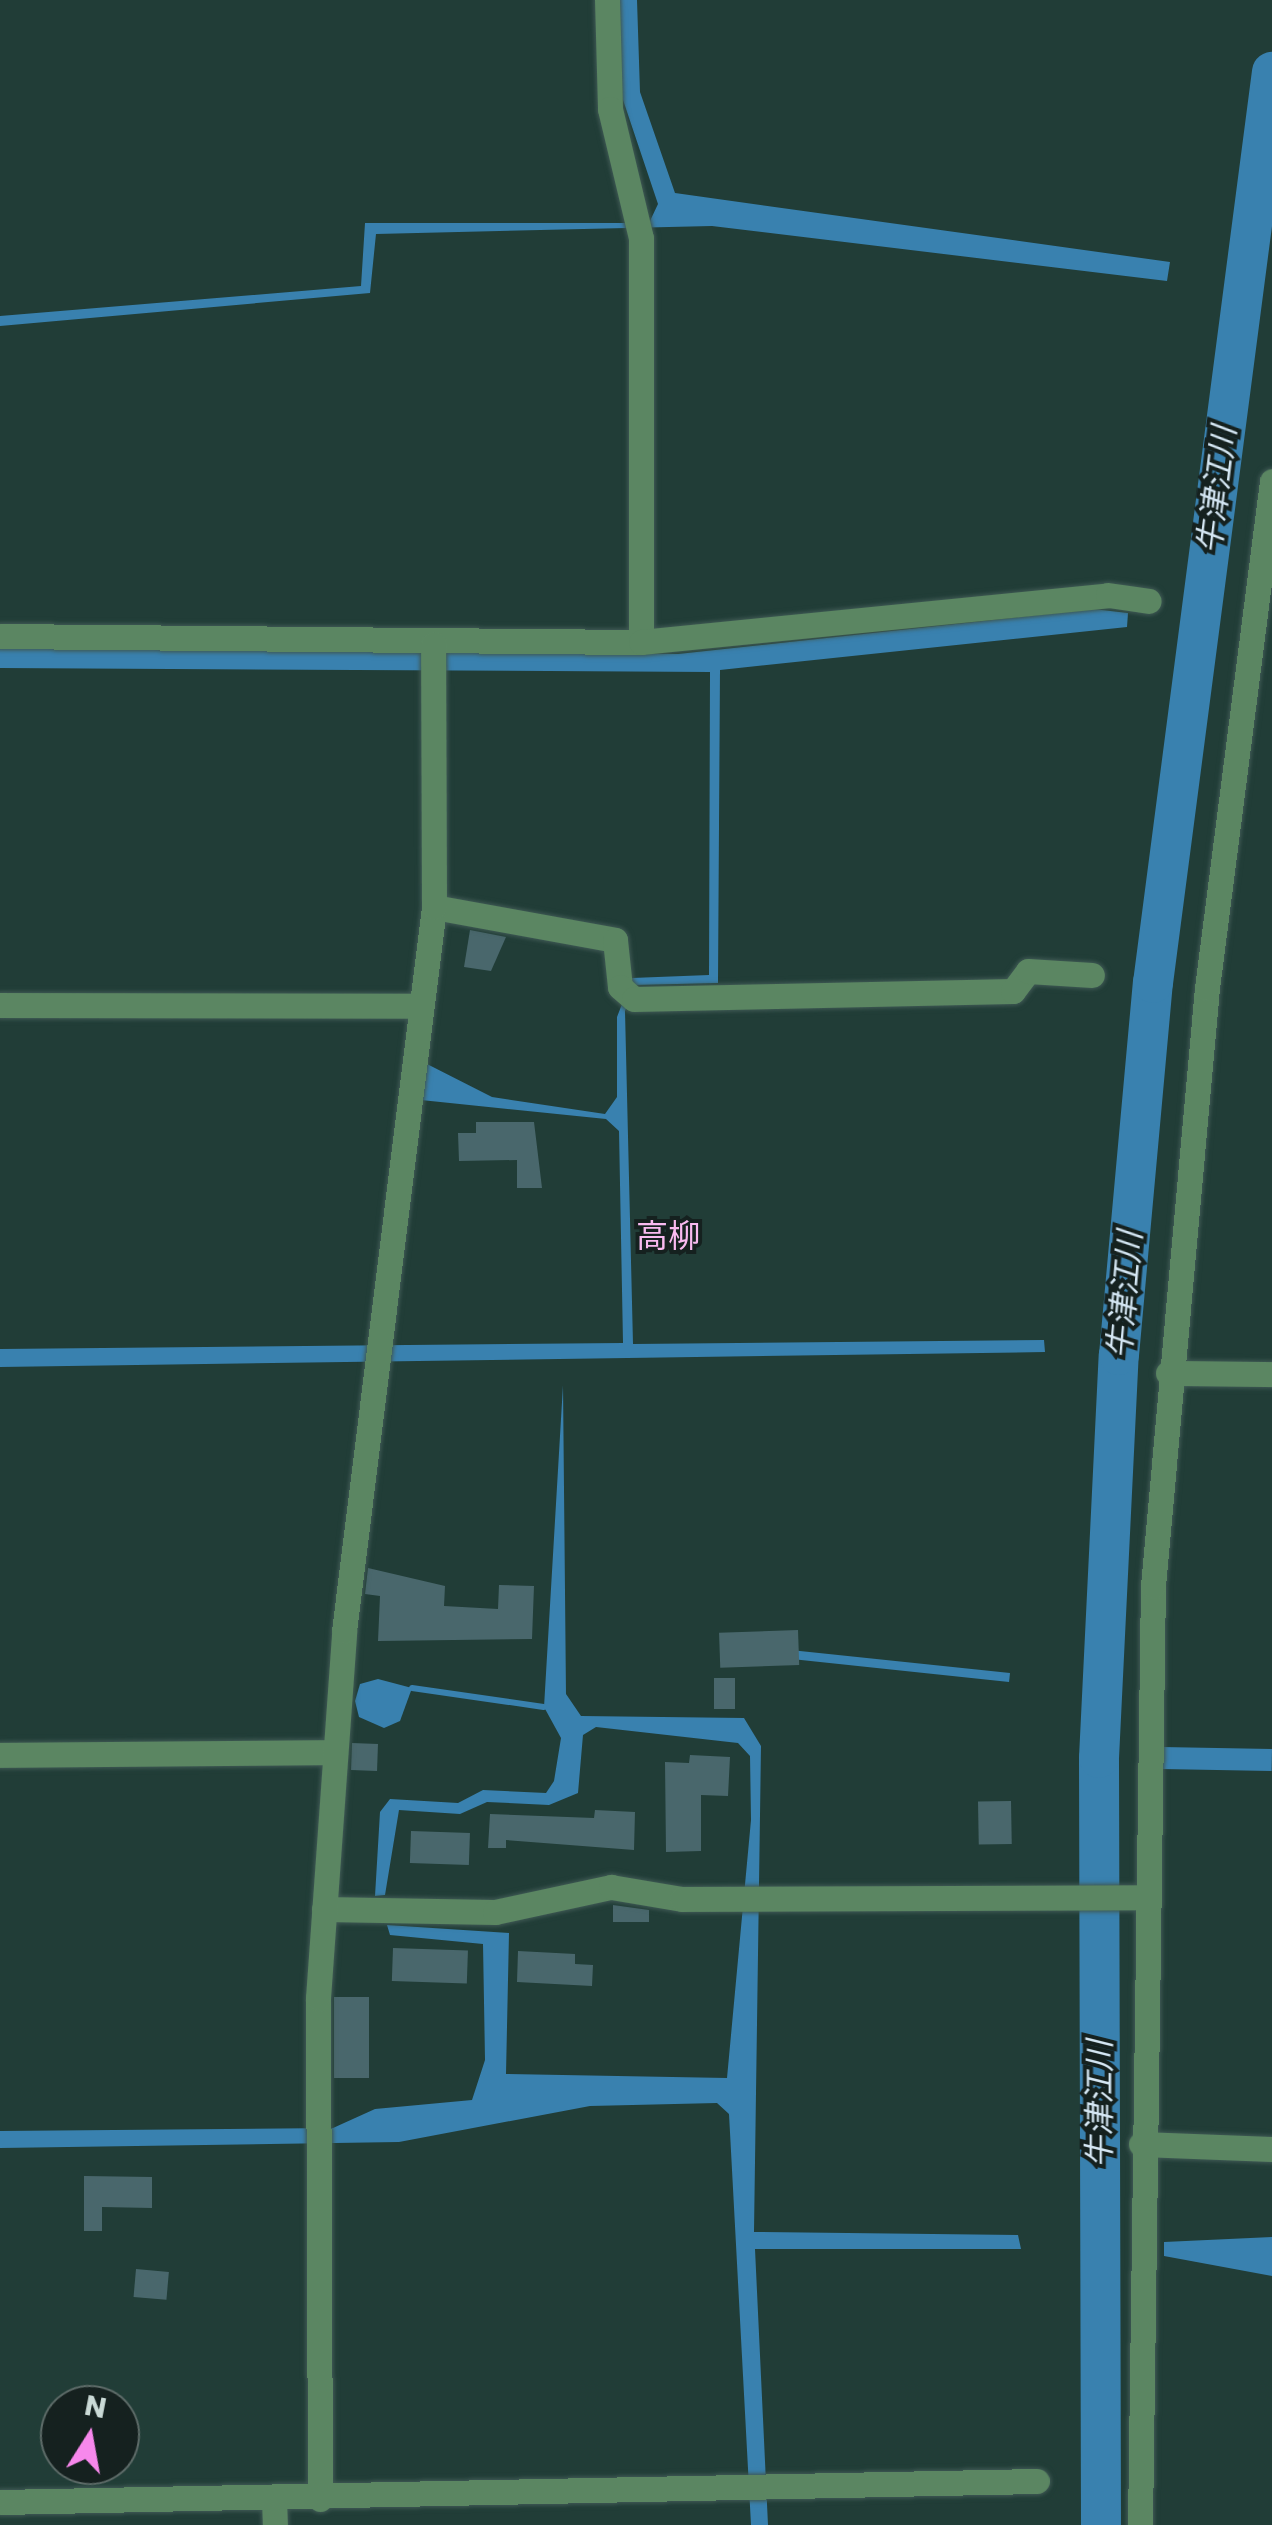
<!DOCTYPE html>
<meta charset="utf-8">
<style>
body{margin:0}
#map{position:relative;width:1272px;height:2525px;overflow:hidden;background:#213d37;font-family:Poppins,"Noto Sans JP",sans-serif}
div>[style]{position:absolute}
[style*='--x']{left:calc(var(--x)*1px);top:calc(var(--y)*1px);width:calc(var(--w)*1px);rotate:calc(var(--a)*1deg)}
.water>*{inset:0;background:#3981af;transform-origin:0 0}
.stream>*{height:6px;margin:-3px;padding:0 3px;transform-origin:3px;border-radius:3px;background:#3981af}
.river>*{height:40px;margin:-20px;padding:0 20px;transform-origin:20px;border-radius:20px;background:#3981af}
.building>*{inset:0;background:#49676c;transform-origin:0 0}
.roads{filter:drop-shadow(0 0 2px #3f5954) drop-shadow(0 0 2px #3f5954)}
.minor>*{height:25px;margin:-12.5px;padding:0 12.5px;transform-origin:12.5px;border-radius:12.5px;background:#5b8662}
span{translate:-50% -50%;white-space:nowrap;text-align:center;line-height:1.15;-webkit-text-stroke:8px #15211f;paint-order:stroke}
.water-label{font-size:32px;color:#d4e6f3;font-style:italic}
.neighbourhood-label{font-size:32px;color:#f9baf0}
.north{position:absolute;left:40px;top:2385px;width:100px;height:100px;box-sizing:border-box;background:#15211f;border:2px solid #5d6b68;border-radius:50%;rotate:11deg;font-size:28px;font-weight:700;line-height:40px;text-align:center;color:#cadad6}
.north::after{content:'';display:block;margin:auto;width:35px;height:45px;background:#f788ec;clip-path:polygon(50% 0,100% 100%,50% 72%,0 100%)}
</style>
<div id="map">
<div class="water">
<div style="clip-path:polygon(619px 0,637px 0,640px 92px,675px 193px,1170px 262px,1167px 281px,712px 226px,376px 234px,370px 293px,0 326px,0 316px,361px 286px,365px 223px,649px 223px,658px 204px,622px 97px)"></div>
<div style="clip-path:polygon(1093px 609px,1128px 613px,1127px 627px,720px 670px,718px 983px,635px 985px,625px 1011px,633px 1344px,1044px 1340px,1045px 1352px,0 1367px,0 1349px,623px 1343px,619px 1131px,606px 1119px,421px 1100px,427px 1064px,492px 1097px,605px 1114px,617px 1097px,617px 1017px,632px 978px,709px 975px,710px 672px,0 668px,0 648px,678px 654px)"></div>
<div style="clip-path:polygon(563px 1385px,566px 1694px,581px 1716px,744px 1718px,761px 1746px,754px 2232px,1018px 2235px,1021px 2249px,755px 2249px,768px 2525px,751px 2525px,729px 2114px,717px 2103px,590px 2106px,399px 2142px,0 2148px,0 2131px,333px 2128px,375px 2109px,472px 2100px,485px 2060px,483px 1944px,390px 1935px,387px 1925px,509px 1933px,506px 2074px,727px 2078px,751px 1820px,750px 1756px,738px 1743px,596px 1727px,583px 1735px,578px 1793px,549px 1805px,487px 1802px,460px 1814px,399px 1810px,385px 1895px,375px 1896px,380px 1812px,390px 1799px,458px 1803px,483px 1790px,546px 1793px,554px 1781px,561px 1738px,544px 1707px)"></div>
<div style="left:1010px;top:1673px;width:9px;height:240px;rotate:96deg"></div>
<div style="clip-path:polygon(378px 1679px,412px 1688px,400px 1721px,384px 1728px,359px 1717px,355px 1701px,360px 1684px)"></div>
<div style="left:1162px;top:1747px;width:110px;height:22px;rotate:1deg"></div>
<div style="clip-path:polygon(1272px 2237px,1272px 2276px,1164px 2256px,1164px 2242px)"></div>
</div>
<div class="stream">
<div style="--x:412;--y:1688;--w:133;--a:8.2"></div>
</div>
<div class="river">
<div style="--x:1101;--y:2525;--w:767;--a:-90.15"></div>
<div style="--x:1099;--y:1758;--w:403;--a:-87.2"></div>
<div style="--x:1119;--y:1355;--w:374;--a:-84.8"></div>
<div style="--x:1153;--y:983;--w:919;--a:-82.56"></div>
</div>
<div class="building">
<div style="clip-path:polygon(470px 930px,506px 937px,491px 971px,464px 967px)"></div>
<div style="clip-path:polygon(476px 1122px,534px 1122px,542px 1188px,517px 1188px,517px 1160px,459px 1161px,458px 1133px,476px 1133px)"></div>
<div style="clip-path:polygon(368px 1568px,445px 1586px,444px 1606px,498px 1609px,499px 1585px,534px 1586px,532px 1639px,378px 1641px,380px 1596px,365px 1594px)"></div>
<div style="left:798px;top:1630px;width:35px;height:79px;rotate:88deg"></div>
<div style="left:714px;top:1678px;width:21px;height:31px"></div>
<div style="left:352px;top:1743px;width:26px;height:27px;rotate:2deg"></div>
<div style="clip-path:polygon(690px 1755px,730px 1757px,728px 1796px,701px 1795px,701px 1851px,666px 1852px,665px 1762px,689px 1763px)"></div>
<div style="left:1011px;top:1801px;width:43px;height:33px;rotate:89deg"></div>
<div style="clip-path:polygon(595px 1810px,635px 1812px,634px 1850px,506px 1840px,506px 1848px,488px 1848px,490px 1814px,594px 1818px)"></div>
<div style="left:411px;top:1831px;width:59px;height:32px;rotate:2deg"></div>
<div style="clip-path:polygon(613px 1905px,649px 1910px,649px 1922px,613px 1922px)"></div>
<div style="left:393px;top:1948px;width:75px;height:33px;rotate:2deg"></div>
<div style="clip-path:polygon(518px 1951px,575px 1954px,575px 1964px,593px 1965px,592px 1986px,517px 1982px)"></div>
<div style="left:334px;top:1997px;width:35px;height:81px"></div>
<div style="clip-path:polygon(84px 2176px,152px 2177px,152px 2208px,102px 2207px,102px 2231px,84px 2231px)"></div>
<div style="left:136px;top:2269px;width:33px;height:28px;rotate:5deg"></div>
</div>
<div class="roads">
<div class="minor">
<div style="--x:607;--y:0;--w:109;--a:88.4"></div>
<div style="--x:610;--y:109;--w:133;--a:76.5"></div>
<div style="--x:641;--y:238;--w:404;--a:90"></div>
<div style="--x:0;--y:636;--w:641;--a:0.54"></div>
<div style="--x:641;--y:642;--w:469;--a:-5.7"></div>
<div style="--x:1108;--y:595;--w:41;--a:8.3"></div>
<div style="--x:434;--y:907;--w:184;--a:10.3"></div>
<div style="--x:615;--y:940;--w:47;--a:83.9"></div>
<div style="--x:620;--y:987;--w:18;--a:41"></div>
<div style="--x:634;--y:999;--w:379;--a:-1.2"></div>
<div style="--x:1013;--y:991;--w:25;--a:-53"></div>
<div style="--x:1028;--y:971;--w:64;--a:3.6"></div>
<div style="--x:0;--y:1005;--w:421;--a:0.1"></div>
<div style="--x:1168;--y:1373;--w:104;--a:0.6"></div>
<div style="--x:0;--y:1755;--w:335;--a:-0.5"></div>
<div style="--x:324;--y:1909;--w:171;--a:1"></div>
<div style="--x:495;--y:1912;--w:119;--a:-12.2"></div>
<div style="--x:611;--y:1887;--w:72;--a:9.6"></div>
<div style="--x:682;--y:1899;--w:462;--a:-0.2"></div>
<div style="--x:1141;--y:2144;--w:131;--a:2.2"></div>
<div style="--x:274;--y:2499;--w:26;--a:88"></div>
<div style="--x:320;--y:2499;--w:501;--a:-90.23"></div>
<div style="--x:318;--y:1998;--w:368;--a:-85.9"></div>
<div style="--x:344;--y:1631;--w:730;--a:-82.91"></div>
<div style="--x:434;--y:907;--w:263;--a:-90.2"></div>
<div style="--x:0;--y:2502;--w:1037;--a:-1.16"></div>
<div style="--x:1140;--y:2525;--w:939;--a:-89.21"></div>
<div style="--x:1153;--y:1586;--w:600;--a:-84.84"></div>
<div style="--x:1207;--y:988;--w:511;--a:-82.69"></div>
</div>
</div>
<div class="water-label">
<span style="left:1217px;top:490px;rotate:-83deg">牛津江川</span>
<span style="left:1125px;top:1295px;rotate:-85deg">牛津江川</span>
<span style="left:1100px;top:2104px;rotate:-90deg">牛津江川</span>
</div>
<div class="neighbourhood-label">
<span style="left:668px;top:1236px">高柳</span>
</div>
<div class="north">N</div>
</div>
